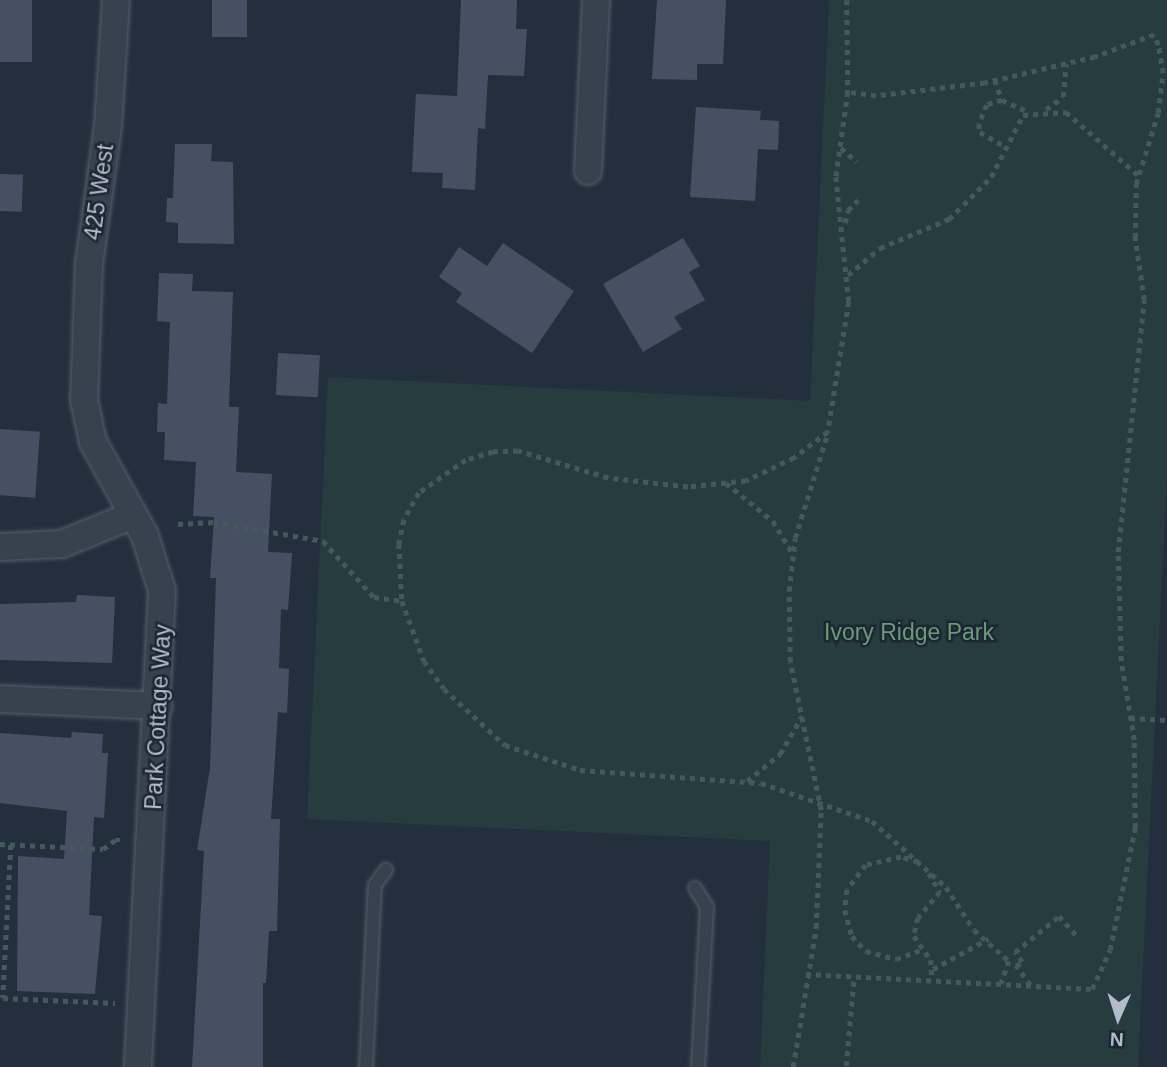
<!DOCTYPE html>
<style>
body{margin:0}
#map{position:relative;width:1167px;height:1067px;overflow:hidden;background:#242f3e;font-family:Helvetica,sans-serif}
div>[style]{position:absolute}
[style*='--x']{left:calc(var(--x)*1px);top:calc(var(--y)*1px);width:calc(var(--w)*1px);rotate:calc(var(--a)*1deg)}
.green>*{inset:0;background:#263c3f}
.building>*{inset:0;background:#455162;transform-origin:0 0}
.path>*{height:4.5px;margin-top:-2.25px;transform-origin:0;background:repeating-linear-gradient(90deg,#44595c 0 5px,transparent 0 10px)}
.roads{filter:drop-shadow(0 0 2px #565f6c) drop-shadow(0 0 2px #565f6c)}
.lane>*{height:12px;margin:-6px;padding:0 6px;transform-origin:6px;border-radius:6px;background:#38414e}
.street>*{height:26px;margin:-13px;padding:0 13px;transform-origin:13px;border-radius:13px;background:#38414e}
span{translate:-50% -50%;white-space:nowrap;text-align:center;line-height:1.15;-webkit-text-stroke:5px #1d2633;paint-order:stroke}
.street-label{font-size:23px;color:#b4bcc9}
.park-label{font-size:23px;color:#6b9a76}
.north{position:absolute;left:1083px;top:983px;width:70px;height:70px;-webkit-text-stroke:5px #1d2633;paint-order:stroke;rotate:183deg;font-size:19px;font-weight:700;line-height:28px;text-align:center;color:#b4bcc9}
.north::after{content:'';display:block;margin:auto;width:24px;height:32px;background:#b4bcc9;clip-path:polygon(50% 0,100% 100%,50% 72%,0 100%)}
</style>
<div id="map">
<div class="green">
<div style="clip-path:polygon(829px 0,1167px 0,1167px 476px,1138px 1067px,760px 1067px,770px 841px,307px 819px,328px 377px,810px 401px)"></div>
</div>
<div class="building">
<div style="left:0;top:0;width:32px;height:62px"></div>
<div style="left:212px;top:0;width:35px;height:37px"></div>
<div style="clip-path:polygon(461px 0,517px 0,516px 29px,527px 29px,524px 76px,488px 75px,485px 129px,478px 128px,475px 190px,442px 188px,443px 173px,412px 172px,416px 94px,457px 96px)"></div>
<div style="clip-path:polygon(657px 0,726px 0,723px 64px,697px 64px,697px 80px,652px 79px)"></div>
<div style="clip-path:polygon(696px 107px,761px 111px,760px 120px,779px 121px,778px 150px,758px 149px,755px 201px,690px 197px)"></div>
<div style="clip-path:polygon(175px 144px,212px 144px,211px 161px,233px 162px,234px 244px,178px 243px,178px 223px,166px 222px,167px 198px,173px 198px)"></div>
<div style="left:0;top:174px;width:23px;height:37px;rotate:2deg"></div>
<div style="clip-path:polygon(683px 238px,700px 266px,689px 272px,705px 300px,674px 317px,682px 329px,643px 352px,603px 284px)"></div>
<div style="clip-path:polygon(503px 243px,574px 291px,532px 353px,456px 302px,462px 293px,439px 277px,459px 247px,487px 266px)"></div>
<div style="clip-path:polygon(159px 273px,193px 274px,192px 291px,233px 292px,229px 407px,239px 407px,236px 472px,272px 474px,268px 552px,292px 553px,288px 610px,281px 609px,279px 668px,289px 669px,287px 713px,278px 712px,271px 819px,280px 819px,277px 931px,269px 931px,266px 983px,263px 983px,263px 1067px,192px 1067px,204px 851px,197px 850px,210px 768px,216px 578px,210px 578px,214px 517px,193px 516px,196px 462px,164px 460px,165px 432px,157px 432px,158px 403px,167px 404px,170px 322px,157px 321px)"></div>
<div style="left:278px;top:353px;width:42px;height:42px;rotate:3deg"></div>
<div style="left:0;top:429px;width:40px;height:66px;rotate:4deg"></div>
<div style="clip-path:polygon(77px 595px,115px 597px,112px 663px,0 660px,0 604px,76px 602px)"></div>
<div style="clip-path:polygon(72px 732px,103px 734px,102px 753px,108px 753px,104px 818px,94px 817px,89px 915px,102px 916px,95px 994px,17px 991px,18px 856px,64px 859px,67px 811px,0 803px,0 733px,71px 738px)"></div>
</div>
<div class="path">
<div style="--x:847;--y:0;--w:92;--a:89.4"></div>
<div style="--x:848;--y:92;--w:86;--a:98"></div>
<div style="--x:836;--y:177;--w:126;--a:84.1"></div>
<div style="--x:849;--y:302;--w:132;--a:99.2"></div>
<div style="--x:828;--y:432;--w:43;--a:142.6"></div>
<div style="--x:794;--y:458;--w:53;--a:154.4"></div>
<div style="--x:746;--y:481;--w:58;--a:174.1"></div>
<div style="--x:688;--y:487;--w:81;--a:-173.6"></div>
<div style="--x:608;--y:478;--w:94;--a:-163.3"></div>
<div style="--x:518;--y:451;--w:25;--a:178"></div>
<div style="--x:493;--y:452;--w:28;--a:163"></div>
<div style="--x:466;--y:460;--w:57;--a:144.9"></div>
<div style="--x:419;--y:493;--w:31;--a:119"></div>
<div style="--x:404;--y:520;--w:25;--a:102"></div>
<div style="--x:399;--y:544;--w:57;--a:87"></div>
<div style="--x:402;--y:601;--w:64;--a:69.9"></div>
<div style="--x:424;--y:661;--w:34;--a:54"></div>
<div style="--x:444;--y:689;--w:83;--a:42.6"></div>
<div style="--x:505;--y:745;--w:79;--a:18.4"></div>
<div style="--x:580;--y:770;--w:181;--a:4.1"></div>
<div style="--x:761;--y:783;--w:117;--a:18.9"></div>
<div style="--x:872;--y:821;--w:99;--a:41.7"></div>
<div style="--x:946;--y:887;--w:51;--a:56.9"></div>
<div style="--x:974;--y:930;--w:47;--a:41.5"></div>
<div style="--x:1009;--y:961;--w:24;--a:109"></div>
<div style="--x:995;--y:80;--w:21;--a:71"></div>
<div style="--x:1002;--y:100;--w:30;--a:24"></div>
<div style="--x:1002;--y:100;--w:16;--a:162"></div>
<div style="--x:987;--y:105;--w:21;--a:113"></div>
<div style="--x:979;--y:124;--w:8;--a:83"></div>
<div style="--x:980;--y:132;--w:30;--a:30"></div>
<div style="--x:1046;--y:109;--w:21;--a:-35"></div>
<div style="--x:1063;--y:97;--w:33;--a:-85"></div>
<div style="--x:841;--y:148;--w:21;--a:41"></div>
<div style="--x:845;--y:223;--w:13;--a:-77"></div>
<div style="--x:848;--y:210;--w:14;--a:-45"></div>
<div style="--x:848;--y:275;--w:42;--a:-40.2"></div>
<div style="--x:880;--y:248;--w:75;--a:-22.8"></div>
<div style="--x:949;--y:219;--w:59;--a:-45"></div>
<div style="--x:991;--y:177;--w:70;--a:-62.7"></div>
<div style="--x:1023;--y:115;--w:43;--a:-4"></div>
<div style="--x:1066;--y:112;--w:96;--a:41.2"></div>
<div style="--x:726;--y:483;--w:60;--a:39"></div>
<div style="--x:773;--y:521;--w:39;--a:59"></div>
<div style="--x:178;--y:524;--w:36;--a:-3"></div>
<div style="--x:214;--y:522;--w:111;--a:9.9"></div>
<div style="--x:323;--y:541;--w:76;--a:47.7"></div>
<div style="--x:374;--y:597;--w:28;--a:8"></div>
<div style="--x:1130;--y:718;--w:37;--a:3"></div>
<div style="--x:747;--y:781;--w:43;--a:-39.3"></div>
<div style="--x:780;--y:754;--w:44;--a:-59.9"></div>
<div style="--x:0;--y:844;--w:103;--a:2.8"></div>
<div style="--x:103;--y:849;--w:15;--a:-37"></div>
<div style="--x:115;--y:840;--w:8;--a:0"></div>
<div style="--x:11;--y:845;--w:153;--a:93"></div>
<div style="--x:3;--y:998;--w:112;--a:2.6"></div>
<div style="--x:918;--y:862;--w:18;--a:-164"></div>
<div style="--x:901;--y:857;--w:36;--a:167"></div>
<div style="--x:866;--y:865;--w:31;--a:127"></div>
<div style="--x:847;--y:890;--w:20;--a:96"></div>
<div style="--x:845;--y:910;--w:27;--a:75"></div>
<div style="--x:852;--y:936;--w:21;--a:47"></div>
<div style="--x:866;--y:951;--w:31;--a:15"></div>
<div style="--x:896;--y:959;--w:29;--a:-20"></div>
<div style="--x:929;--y:873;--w:22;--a:60"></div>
<div style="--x:940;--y:892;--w:34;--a:130"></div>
<div style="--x:918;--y:918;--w:18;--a:103"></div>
<div style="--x:914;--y:936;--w:29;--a:55"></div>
<div style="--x:931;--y:960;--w:20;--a:87"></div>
<div style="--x:933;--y:969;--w:63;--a:-28.6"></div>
<div style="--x:806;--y:974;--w:286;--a:3"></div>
<div style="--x:1092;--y:989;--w:43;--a:-65.2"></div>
<div style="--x:1110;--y:950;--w:125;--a:-78.4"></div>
<div style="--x:1135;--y:828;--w:88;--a:-90.7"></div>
<div style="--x:1134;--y:740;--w:80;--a:-99.3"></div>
<div style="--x:1121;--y:661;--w:109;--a:-91.6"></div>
<div style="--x:1118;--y:552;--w:253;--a:-84.1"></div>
<div style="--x:1144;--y:300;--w:63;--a:-98.3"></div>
<div style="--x:1135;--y:238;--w:54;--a:-88.9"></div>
<div style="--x:1136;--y:184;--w:74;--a:-72.8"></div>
<div style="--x:1158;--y:113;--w:40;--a:-82.9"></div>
<div style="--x:1163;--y:73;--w:28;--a:-100"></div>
<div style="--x:1158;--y:45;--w:11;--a:-112"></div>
<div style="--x:1154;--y:35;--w:63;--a:159.6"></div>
<div style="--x:1095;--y:57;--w:113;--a:166.7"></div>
<div style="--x:985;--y:83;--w:110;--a:173.2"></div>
<div style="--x:876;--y:96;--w:28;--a:-172"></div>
<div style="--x:1030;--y:985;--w:24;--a:-126"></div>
<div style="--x:1016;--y:966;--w:7;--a:-34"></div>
<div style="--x:1022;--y:962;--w:12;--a:-125"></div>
<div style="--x:1015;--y:952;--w:57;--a:-39.3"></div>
<div style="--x:1059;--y:916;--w:25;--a:48"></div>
<div style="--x:846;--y:1066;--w:89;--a:-84.9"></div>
<div style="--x:793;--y:1067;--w:141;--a:-80.6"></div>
<div style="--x:816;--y:928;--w:118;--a:-87.6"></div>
<div style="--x:821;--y:810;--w:151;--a:-101.8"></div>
<div style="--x:790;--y:662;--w:71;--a:-90.8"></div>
<div style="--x:789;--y:591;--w:53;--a:-83.5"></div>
<div style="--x:795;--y:538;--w:108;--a:-72.7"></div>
</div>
<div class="roads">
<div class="lane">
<div style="--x:695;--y:888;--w:22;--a:58"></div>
<div style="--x:707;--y:907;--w:160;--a:93.2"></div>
<div style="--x:366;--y:1067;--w:182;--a:-87.2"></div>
<div style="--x:375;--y:885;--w:19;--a:-54"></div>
</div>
<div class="street">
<div style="--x:116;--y:0;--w:126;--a:93.6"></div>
<div style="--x:108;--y:126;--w:139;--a:97.8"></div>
<div style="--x:89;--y:264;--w:136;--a:92.1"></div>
<div style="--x:84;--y:400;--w:43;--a:77.9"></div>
<div style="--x:93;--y:442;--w:107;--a:61"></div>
<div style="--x:145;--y:536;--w:58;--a:72.8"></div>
<div style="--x:162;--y:591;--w:477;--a:92.9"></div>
<div style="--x:588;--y:171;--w:171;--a:-87.3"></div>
<div style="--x:0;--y:547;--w:62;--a:-2.8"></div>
<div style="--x:62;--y:544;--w:77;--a:-22.2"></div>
<div style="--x:0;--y:699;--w:159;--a:2.5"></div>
</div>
</div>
<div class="street-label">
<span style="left:99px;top:192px;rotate:-82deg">425 West</span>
<span style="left:158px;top:717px;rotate:-87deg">Park Cottage Way</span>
</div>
<div class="park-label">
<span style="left:909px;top:632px">Ivory Ridge Park</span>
</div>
<div class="north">N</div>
</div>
